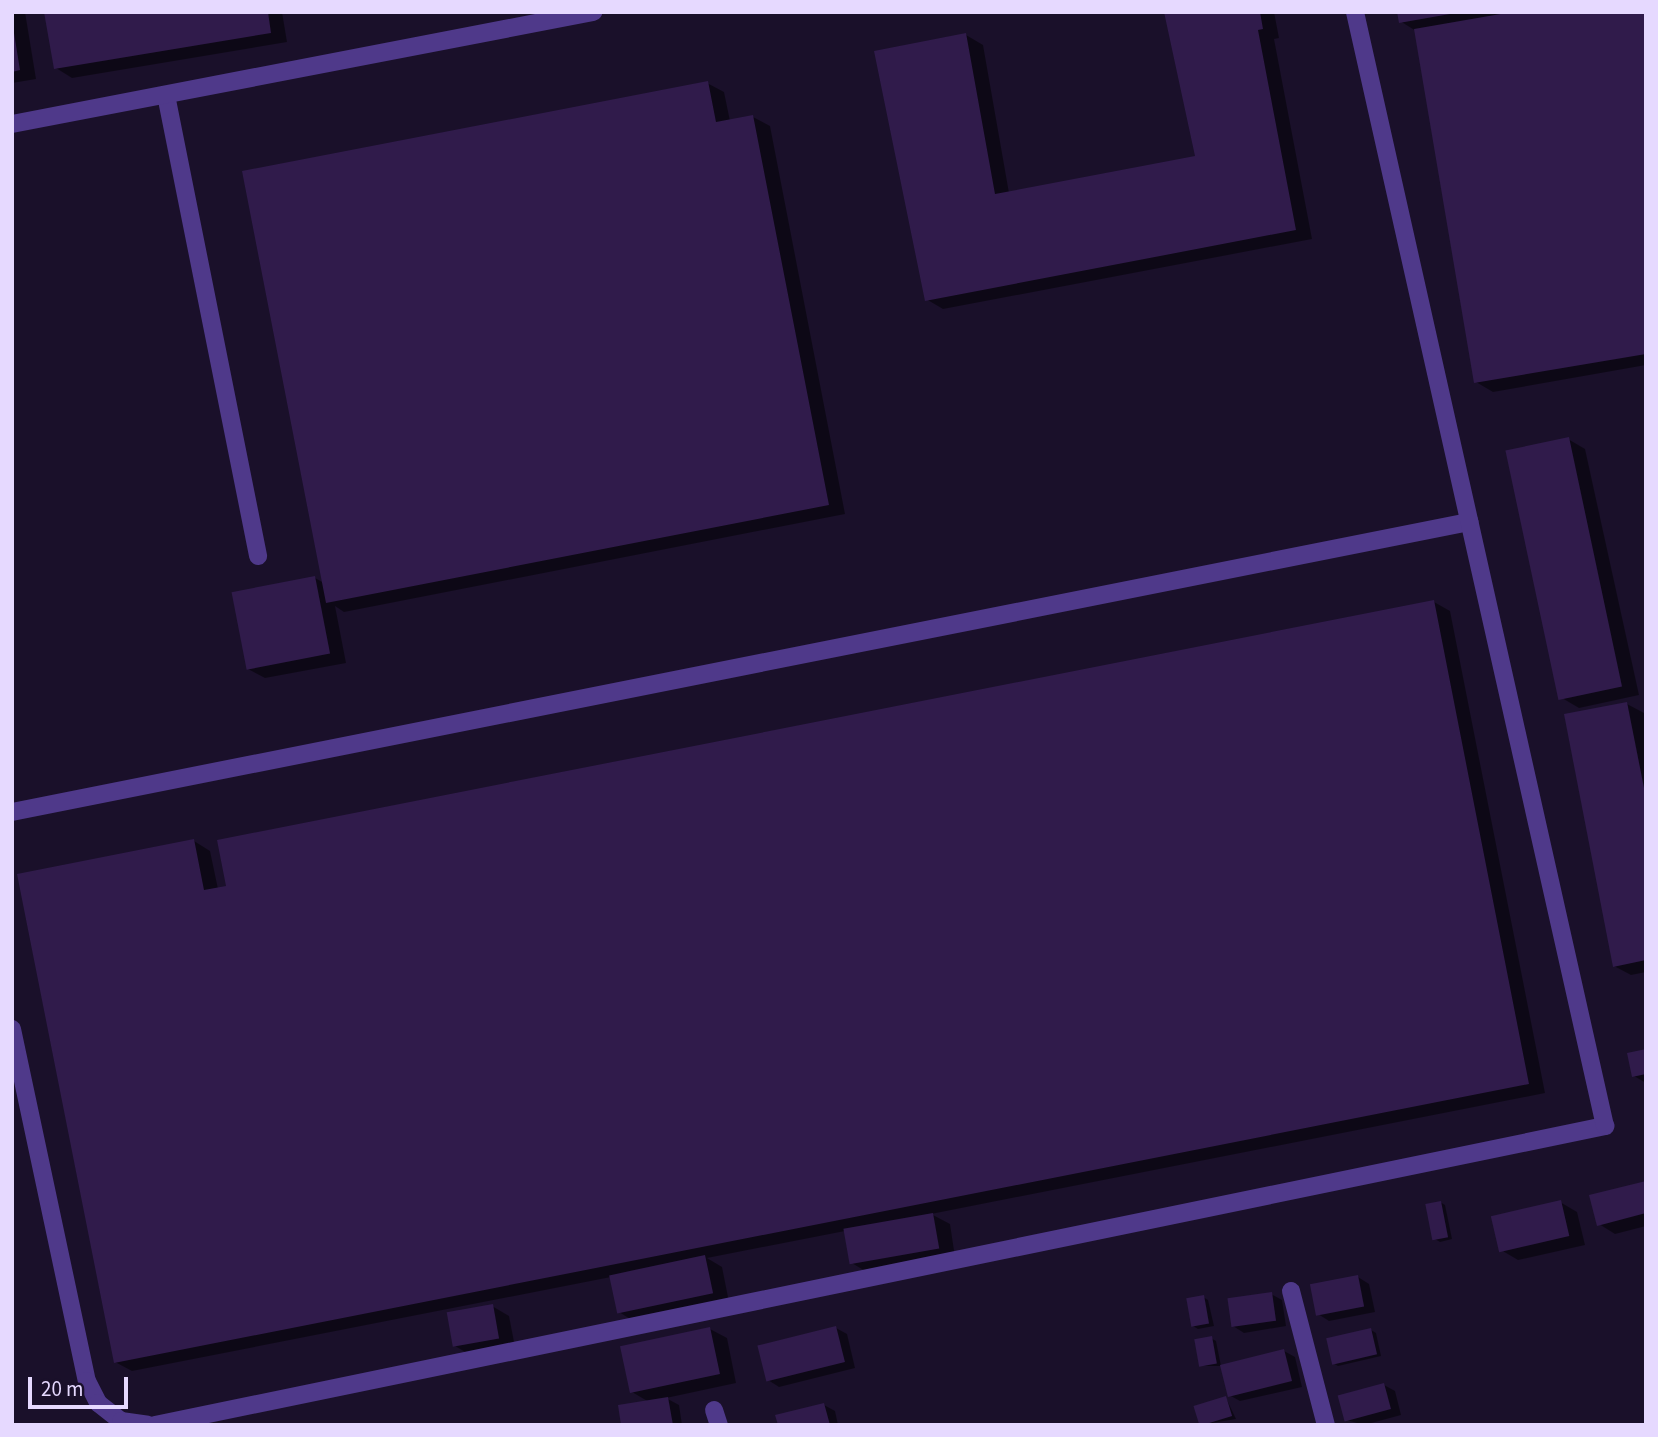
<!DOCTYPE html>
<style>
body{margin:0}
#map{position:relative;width:1658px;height:1437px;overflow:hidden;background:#1a102a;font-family:"Source Sans 3",sans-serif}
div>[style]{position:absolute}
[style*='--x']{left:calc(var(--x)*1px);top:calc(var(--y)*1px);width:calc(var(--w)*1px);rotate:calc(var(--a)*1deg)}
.shadow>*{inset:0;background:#0007}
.building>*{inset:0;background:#301b4b;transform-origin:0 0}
.minor>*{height:18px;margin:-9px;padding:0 9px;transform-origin:9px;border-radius:9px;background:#4f398a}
span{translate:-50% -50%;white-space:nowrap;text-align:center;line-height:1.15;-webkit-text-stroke:5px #1a102a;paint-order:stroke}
.frame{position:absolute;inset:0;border:14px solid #e6d9ff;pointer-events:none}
.scale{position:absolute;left:28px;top:1377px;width:100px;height:32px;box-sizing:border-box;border:4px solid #e6d9ff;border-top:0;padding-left:9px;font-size:21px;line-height:24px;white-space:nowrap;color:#e6d9ff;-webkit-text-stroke:5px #1a102a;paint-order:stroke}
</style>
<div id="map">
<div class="shadow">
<div style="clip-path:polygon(12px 12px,25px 12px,36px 79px,12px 83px)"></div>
<div style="clip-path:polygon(46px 12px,282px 12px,287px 42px,72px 78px,56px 68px)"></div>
<div style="clip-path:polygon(1166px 12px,1274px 12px,1279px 38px,1274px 39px,1312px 239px,943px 309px,926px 299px,966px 35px,983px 45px,1009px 193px,1197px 157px)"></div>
<div style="clip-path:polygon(1399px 12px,1646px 12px,1646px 365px,1493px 392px,1476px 382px,1416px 31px,1400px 21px)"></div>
<div style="clip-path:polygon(707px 83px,724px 92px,730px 121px,753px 117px,770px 126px,845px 514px,344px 612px,335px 606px,346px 663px,265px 678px,248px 669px,315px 578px,324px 583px)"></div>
<div style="clip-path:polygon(1568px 439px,1585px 449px,1639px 695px,1579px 708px,1562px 698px)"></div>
<div style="clip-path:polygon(1434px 602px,1450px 611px,1545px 1093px,931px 1214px,950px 1224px,955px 1257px,867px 1272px,850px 1262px,845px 1231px,707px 1258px,722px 1267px,729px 1302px,635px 1322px,619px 1312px,611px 1277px,132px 1371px,115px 1362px,194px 841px,210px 851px,218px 889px)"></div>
<div style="clip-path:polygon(1627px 704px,1644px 713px,1646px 725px,1646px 972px,1631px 975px,1614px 966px)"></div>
<div style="clip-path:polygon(1646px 1051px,1646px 1083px,1634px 1076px)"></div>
<div style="clip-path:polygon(1646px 1182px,1646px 1226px,1615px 1234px,1599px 1224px)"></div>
<div style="clip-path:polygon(1440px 1202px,1445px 1205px,1452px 1239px,1440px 1242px,1435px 1239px)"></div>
<div style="clip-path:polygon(1560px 1202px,1577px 1212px,1585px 1245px,1518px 1260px,1501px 1250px)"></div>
<div style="clip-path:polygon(1358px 1277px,1369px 1284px,1375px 1312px,1329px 1321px,1318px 1314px)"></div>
<div style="clip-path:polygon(1271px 1294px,1282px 1300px,1286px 1326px,1244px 1333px,1233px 1326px)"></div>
<div style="clip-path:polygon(1203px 1297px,1208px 1300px,1214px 1326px,1198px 1329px,1193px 1326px)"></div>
<div style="clip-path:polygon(492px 1306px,509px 1316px,515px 1347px,472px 1356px,455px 1346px)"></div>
<div style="clip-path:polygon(836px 1328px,847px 1334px,855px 1368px,779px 1387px,768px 1380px)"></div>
<div style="clip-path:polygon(710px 1329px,727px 1338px,736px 1383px,666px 1398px,679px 1405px,682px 1425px,623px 1425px,649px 1402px,632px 1392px)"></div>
<div style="clip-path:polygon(1371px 1330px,1376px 1333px,1381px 1356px,1338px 1366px,1333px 1363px)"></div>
<div style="clip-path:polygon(1211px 1338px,1216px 1341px,1221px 1366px,1284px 1351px,1295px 1357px,1302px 1387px,1240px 1401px,1229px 1395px,1223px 1366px,1201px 1366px)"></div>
<div style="clip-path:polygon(1384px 1385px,1395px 1391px,1401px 1415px,1364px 1425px,1346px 1420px)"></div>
<div style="clip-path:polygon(1226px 1398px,1236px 1419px,1200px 1425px,1195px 1407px)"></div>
<div style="clip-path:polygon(824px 1405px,835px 1411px,838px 1425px,779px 1425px)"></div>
</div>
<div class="building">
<div style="clip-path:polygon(44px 12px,268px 12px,271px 33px,54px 69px)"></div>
<div style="clip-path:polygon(1164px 12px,1260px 12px,1263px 29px,1258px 30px,1296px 230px,925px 301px,874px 51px,966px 33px,995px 194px,1195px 156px)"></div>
<div style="clip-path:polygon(1397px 12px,1450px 12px,1450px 14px,1399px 23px)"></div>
<div style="clip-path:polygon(1512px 12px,1646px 12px,1646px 354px,1474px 383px,1414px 29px)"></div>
<div style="clip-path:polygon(14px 33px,20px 70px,12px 72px,12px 34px)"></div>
<div style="clip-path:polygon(708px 81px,716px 122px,753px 115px,829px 505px,326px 603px,242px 171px)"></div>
<div style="left:1569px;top:437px;width:255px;height:65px;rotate:78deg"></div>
<div style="left:315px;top:576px;width:79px;height:85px;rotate:79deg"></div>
<div style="clip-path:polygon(1434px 600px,1529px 1084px,114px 1363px,17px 874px,194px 839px,204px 890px,226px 886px,217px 840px)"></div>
<div style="clip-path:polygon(1627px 702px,1646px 798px,1646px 960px,1613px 967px,1564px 714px)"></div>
<div style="clip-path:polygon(1646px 1049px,1646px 1074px,1632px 1077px,1627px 1053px)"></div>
<div style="clip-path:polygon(1646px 1181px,1646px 1213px,1597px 1226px,1589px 1195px)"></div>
<div style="left:1561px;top:1200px;width:37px;height:72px;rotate:77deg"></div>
<div style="left:1441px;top:1201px;width:37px;height:16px;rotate:79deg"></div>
<div style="left:933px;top:1213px;width:36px;height:91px;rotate:80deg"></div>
<div style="left:705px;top:1255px;width:39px;height:98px;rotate:78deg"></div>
<div style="left:1358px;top:1275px;width:32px;height:49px;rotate:79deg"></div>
<div style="left:1272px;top:1292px;width:29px;height:45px;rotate:82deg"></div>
<div style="left:1204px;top:1295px;width:29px;height:18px;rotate:80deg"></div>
<div style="left:493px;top:1304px;width:35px;height:47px;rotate:80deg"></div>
<div style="left:836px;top:1326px;width:37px;height:81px;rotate:76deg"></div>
<div style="left:710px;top:1327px;width:48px;height:92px;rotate:78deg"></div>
<div style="left:1371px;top:1328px;width:27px;height:46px;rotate:77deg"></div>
<div style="left:1212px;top:1336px;width:28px;height:18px;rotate:80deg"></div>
<div style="left:1284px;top:1349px;width:33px;height:66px;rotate:76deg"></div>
<div style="left:1384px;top:1383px;width:27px;height:48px;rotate:75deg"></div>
<div style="left:1226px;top:1396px;width:21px;height:34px;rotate:73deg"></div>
<div style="clip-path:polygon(668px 1397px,673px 1425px,621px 1425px,618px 1405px)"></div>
<div style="clip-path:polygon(824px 1403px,830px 1425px,778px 1425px,775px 1415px)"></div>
</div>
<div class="minor">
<div style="--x:166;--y:95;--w:470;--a:78.7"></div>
<div style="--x:12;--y:124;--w:592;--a:-10.91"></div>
<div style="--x:12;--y:812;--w:1486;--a:-11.26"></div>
<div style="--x:12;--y:1029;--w:360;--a:78"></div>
<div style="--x:87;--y:1381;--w:25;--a:63"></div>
<div style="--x:98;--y:1403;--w:29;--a:38"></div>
<div style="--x:121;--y:1421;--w:27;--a:8"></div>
<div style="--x:1291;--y:1291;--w:138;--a:75.4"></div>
<div style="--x:714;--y:1410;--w:16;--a:72"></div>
<div style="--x:155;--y:1425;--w:1481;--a:-11.65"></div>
<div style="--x:1605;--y:1126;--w:1142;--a:-102.65"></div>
</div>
<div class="frame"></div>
<div class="scale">20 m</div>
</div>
